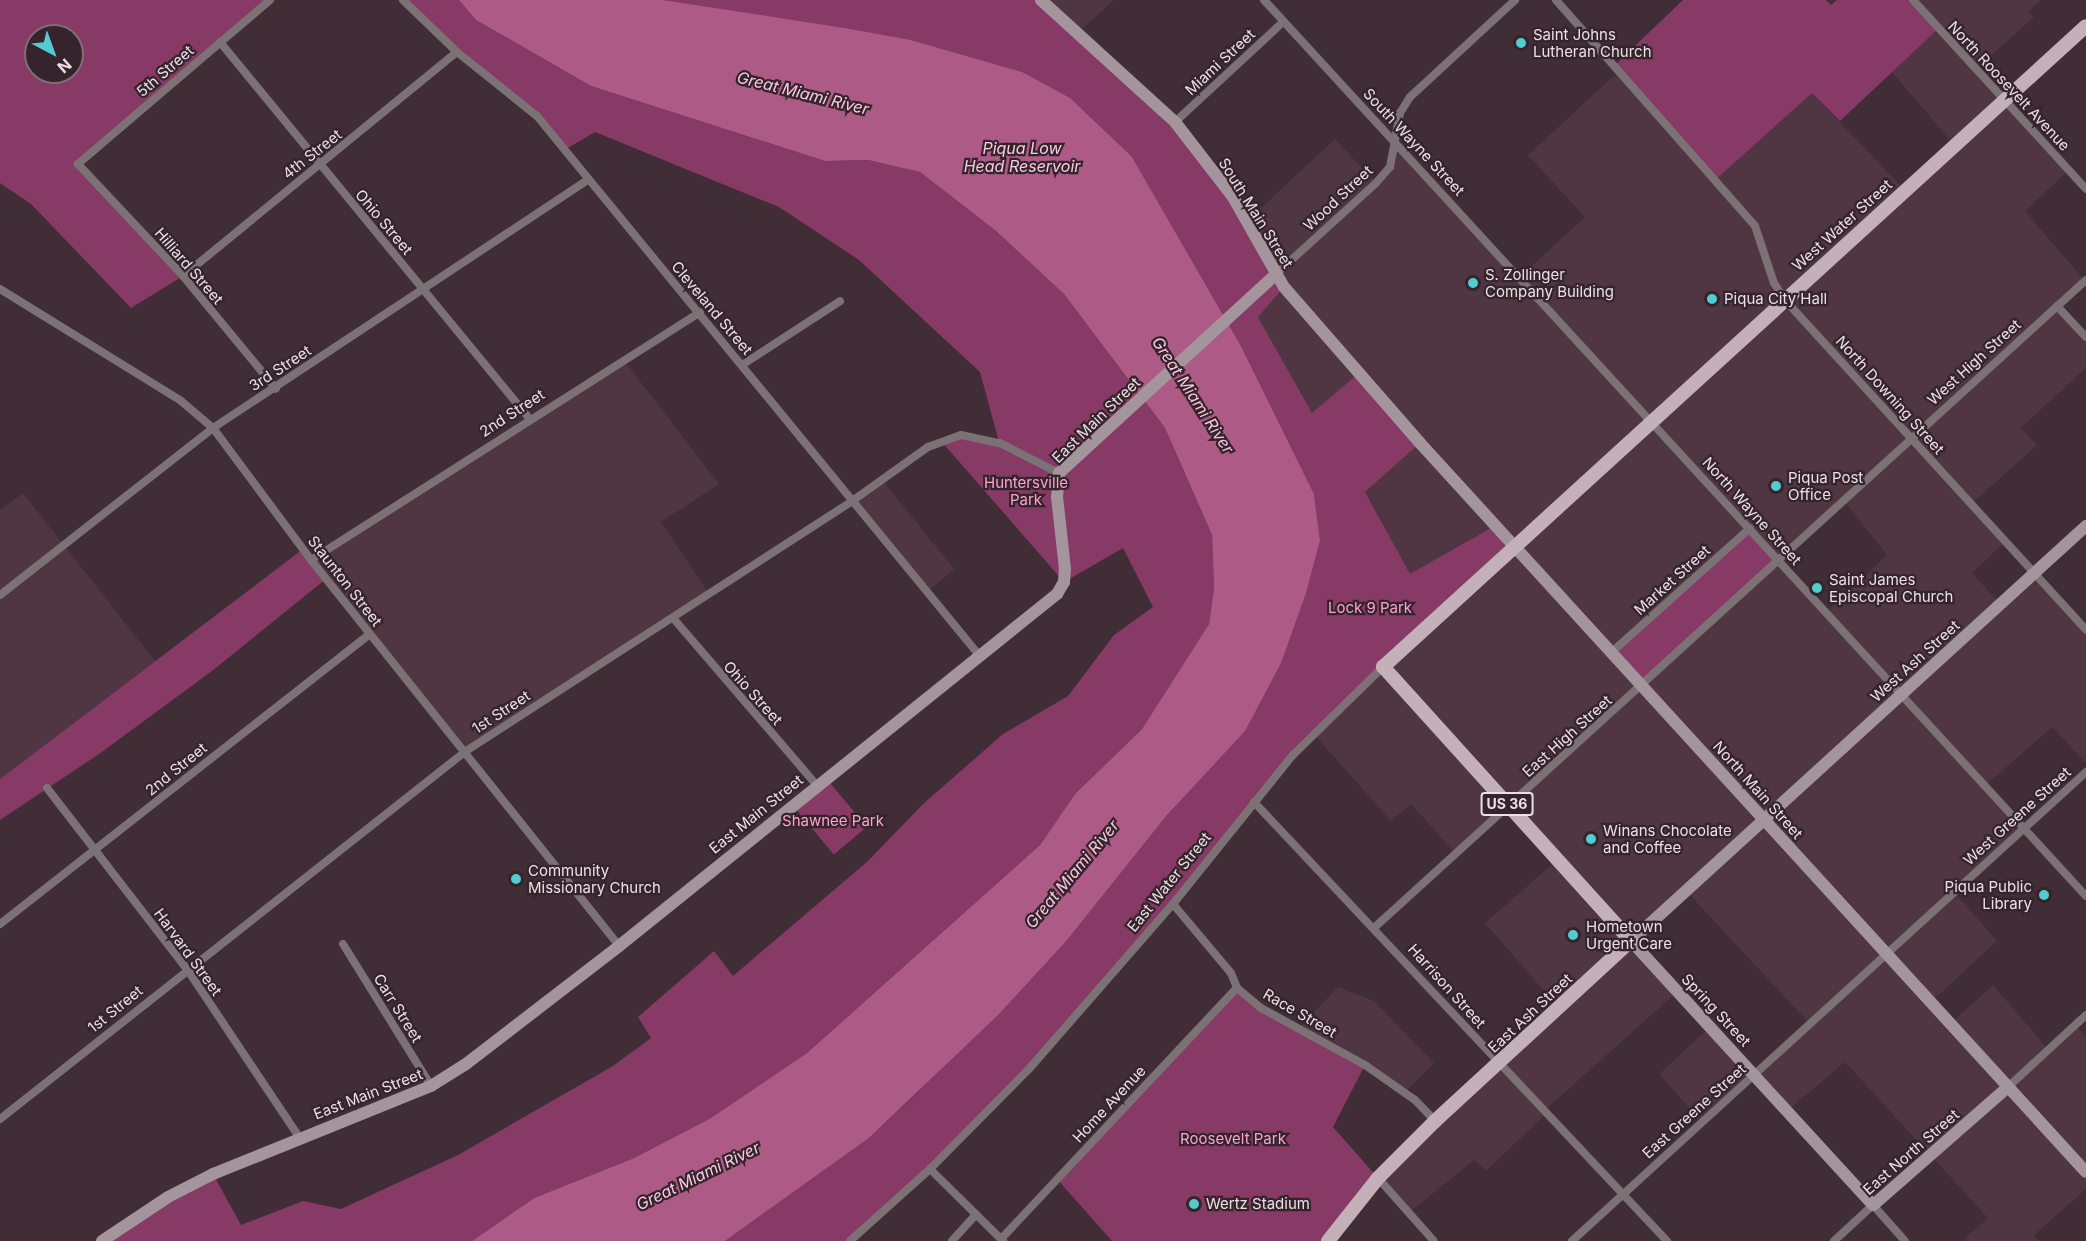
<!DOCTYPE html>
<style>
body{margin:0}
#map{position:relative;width:2086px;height:1241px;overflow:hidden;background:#402d36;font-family:Inter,sans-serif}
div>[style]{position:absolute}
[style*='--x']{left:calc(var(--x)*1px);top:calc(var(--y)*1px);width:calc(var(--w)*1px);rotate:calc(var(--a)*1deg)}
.built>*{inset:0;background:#4f3642;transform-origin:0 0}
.green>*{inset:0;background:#873a65;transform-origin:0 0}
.water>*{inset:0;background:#ae5a87}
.street>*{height:8px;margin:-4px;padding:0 4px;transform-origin:4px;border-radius:4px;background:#7c7276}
.secondary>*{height:12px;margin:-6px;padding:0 6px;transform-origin:6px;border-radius:6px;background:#a4959c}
.primary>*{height:14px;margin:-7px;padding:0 7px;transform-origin:7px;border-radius:7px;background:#c3b0b9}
.dots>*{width:16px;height:16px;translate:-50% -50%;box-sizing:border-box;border:3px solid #35242c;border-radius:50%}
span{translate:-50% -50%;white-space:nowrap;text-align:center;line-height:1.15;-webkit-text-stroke:4.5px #35242c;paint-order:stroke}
.shield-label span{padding:2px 4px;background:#35242c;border:2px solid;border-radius:4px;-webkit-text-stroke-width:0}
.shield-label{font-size:14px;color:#ece0e5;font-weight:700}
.poi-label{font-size:15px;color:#ece0e5}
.left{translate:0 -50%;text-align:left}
.right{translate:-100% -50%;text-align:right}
.street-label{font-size:15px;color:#ece0e5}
.park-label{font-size:15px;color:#fea3d1}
.water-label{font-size:16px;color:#f9cae0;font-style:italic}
.north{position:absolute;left:24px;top:24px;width:60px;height:60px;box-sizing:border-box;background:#35242c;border:2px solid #7e6f76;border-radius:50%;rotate:139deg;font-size:16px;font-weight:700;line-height:24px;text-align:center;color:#ece0e5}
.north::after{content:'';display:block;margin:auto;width:21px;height:27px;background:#52ccd1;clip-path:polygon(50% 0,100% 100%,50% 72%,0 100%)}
</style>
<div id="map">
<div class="built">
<div style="clip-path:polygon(1041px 0,1114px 0,1078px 33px)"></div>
<div style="clip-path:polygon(evenodd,1918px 0,2041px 0,2029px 11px,2034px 17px,1976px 69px,2069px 170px,2025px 211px,2085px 281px,2058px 306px,2086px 337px,2086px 368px,2021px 428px,2037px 445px,1971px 504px,2005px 542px,1972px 573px,2000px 604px,2034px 573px,2086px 630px,2086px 763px,2052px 727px,1986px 785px,2025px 827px,1954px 892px,1997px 941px,1931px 1002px,1951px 1023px,1993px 985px,2048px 1049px,2076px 1025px,2086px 1037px,2086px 1189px,2034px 1235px,2039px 1241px,1962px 1241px,1988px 1218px,1845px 1062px,1787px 1111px,1754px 1075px,1702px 1122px,1659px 1074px,1710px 1027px,1754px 1075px,1810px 1024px,1686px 891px,1631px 941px,1677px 992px,1545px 1110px,1547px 1113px,1486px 1171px,1474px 1160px,1409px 1213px,1378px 1178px,1559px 1008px,1485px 923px,1557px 860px,1509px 806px,1456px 854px,1411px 804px,1391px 821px,1313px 733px,1495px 525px,1410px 575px,1365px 492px,1420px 443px,1312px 413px,1258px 317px,1247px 221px,1335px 139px,1376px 183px,1390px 167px,1395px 143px,1521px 276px,1585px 217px,1528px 155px,1619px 71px,1812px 93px,1905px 190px,1954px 145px,1892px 72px,1938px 29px,1918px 0,1843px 499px,1887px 555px,1826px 613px,1778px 560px,1843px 499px)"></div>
<div style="clip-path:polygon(623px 359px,719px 484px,661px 522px,709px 594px,466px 751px,311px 560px)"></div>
<div style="left:882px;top:480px;width:115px;height:33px;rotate:51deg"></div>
<div style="clip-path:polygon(23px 493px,155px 661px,0 779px,0 510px)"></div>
<div style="clip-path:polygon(1338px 987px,1374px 1001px,1434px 1063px,1405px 1092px,1298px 1029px)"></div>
</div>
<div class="green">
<div style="clip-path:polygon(evenodd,0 0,270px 0,78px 164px,183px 276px,131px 308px,31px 204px,0 183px,0 0,36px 36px,72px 36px,72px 72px,36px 72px,36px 36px)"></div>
<div style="clip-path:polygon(403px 0,459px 0,476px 20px,591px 86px,825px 161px,868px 160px,920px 172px,996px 231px,1064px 294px,1165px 428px,1212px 535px,1214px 588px,1209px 624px,1142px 729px,1075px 794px,1040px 845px,807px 1053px,711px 1118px,634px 1158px,534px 1198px,472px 1241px,102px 1241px,213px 1174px,241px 1225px,303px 1201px,341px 1209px,458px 1155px,613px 1066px,651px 1038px,638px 1017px,714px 951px,733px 976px,868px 861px,923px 804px,1003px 734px,1068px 696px,1114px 635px,1153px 607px,1123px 548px,1064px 582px,942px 442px,961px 435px,999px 442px,980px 372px,859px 260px,779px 207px,595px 132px,566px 149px,537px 116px)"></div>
<div style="clip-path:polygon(663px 0,1041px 0,1207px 162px,1284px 287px,1258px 317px,1312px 413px,1359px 373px,1420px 443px,1365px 492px,1410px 574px,1496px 525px,1515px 546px,1331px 715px,1029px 1069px,850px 1241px,725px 1241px,869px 1138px,918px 1092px,1068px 939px,1167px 815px,1320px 540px,1314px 494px,1241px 346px,1132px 157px,1022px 72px,911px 40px)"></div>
<div style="clip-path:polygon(1683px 0,1826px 0,1831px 5px,1837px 0,1918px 0,1938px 29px,1840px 121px,1812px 93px,1714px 181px,1615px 65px)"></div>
<div style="left:1750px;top:528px;width:43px;height:184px;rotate:49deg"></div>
<div style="clip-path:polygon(303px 549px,326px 579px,212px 671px,99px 754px,0 820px,0 779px)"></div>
<div style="left:825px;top:777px;width:65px;height:43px;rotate:50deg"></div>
<div style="clip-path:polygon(1237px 988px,1261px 1008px,1365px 1065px,1333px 1127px,1378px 1178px,1328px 1241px,1112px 1241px,1057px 1179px)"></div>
</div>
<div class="water">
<div style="clip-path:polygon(459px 0,663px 0,844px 28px,911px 40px,1022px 72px,1070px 98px,1132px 157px,1241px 346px,1314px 494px,1320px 540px,1306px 593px,1281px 663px,1245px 731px,1167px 815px,1068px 939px,999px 1014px,869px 1138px,725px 1241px,472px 1241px,534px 1198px,634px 1158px,711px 1118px,807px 1053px,1040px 845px,1075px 794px,1142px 729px,1209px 624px,1214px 588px,1212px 535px,1165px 428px,1064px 294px,996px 231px,920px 172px,868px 160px,825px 161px,591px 86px,476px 20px)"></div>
</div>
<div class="street">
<div style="--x:270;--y:0;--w:253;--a:139.5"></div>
<div style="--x:78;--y:164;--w:154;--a:46.8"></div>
<div style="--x:183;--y:276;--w:146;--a:50.5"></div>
<div style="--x:403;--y:0;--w:75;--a:43.9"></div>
<div style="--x:457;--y:52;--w:102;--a:38.7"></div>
<div style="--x:537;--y:116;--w:697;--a:50.65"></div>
<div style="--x:1264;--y:0;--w:1216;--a:47.47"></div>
<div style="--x:1556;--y:0;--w:301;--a:48.6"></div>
<div style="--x:1755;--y:226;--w:60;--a:71.6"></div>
<div style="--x:1774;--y:283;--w:19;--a:58"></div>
<div style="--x:1784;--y:299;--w:448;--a:47.6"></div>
<div style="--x:1913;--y:0;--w:256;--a:47.5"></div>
<div style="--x:220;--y:42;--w:487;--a:50.6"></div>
<div style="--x:1175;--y:122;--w:147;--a:-42.8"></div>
<div style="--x:1276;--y:274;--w:135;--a:-42.3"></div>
<div style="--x:1376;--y:183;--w:21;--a:-49"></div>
<div style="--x:1390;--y:167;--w:55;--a:-79.5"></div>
<div style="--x:1400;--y:113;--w:19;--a:-58"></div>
<div style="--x:1410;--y:97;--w:143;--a:-42.7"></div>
<div style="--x:183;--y:276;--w:354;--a:-39.3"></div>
<div style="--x:0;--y:289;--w:213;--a:31.7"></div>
<div style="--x:181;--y:401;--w:42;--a:40.2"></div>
<div style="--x:213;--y:428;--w:164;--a:53.4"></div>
<div style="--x:311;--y:560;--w:494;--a:51.4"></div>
<div style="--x:2057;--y:306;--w:42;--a:46.9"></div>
<div style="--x:742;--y:365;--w:117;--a:-33.1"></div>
<div style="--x:311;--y:560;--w:461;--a:-32.5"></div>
<div style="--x:0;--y:595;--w:271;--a:-38.1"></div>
<div style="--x:213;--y:428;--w:449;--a:-33.5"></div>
<div style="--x:673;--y:618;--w:219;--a:49.3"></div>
<div style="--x:1613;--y:651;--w:184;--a:-41.9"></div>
<div style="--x:47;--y:788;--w:229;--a:52.3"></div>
<div style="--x:187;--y:969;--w:202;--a:56.3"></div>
<div style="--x:1254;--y:802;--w:603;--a:46.75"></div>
<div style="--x:1173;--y:904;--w:90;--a:50"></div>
<div style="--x:1231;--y:973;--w:16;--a:68"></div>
<div style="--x:1237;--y:988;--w:31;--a:40"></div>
<div style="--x:1261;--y:1008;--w:119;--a:28.7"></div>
<div style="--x:1365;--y:1065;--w:61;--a:35"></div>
<div style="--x:1415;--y:1100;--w:29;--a:46"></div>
<div style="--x:0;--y:924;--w:470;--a:-38.1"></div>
<div style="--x:1375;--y:927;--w:961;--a:-42.3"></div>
<div style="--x:343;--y:944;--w:167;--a:58.2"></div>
<div style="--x:2008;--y:1087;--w:106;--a:-42.7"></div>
<div style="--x:0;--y:1119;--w:594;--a:-38.3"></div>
<div style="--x:466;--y:751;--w:463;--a:-32.9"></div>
<div style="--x:855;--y:499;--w:90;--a:-35.5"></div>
<div style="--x:928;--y:447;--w:35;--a:-20"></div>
<div style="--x:961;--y:435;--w:40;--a:12"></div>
<div style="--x:1000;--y:443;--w:66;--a:27"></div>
<div style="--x:930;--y:1169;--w:103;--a:44.6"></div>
<div style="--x:1378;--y:1178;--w:84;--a:48.4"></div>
<div style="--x:1001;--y:1239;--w:345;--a:-46.8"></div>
<div style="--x:850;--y:1241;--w:108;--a:-42"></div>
<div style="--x:930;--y:1169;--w:141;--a:-45.3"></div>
<div style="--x:1029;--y:1069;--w:219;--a:-48.9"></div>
<div style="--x:1173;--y:904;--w:191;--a:-51.2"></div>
<div style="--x:1293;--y:755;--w:126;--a:-44.4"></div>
<div style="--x:952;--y:1241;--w:36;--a:-48"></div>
<div style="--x:1572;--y:1241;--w:696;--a:-42.38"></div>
<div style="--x:1834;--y:1241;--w:53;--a:-42.7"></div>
<div style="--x:1873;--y:1205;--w:48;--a:48.4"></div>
</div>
<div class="secondary">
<div style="--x:1041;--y:0;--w:181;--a:42.3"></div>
<div style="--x:1175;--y:122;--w:95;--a:52.3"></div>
<div style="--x:1233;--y:197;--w:103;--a:60.5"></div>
<div style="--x:1284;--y:287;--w:207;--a:48.9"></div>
<div style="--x:1420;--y:443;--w:987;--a:47.59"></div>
<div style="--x:2008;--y:1087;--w:179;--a:138.8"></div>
<div style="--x:1873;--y:1205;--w:358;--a:-132.5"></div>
<div style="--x:1631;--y:941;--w:616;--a:-42.37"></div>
<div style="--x:102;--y:1241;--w:79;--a:-33.7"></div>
<div style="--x:168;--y:1197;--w:51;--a:-27.1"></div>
<div style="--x:213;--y:1174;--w:235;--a:-22"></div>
<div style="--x:431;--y:1086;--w:41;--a:-32.2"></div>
<div style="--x:466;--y:1064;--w:193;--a:-37.6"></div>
<div style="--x:619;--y:946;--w:562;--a:-38.79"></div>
<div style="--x:1057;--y:594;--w:14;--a:-60"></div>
<div style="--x:1064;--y:582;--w:13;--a:-86"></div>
<div style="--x:1065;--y:569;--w:72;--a:-96.3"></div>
<div style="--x:1057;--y:497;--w:24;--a:-85"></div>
<div style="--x:1059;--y:473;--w:294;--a:-42.5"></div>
</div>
<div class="primary">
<div style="--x:1328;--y:1241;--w:80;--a:-51.6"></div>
<div style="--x:1378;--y:1178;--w:81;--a:-45"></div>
<div style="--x:1435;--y:1121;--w:266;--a:-42.6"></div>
<div style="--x:1631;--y:941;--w:370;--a:-132.1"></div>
<div style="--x:1383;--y:667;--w:951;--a:-42.36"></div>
</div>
<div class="dots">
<div style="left:1521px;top:43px;background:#52ccd1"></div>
<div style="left:1473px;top:283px;background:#52ccd1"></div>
<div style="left:1712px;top:299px;background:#52ccd1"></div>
<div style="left:1776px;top:486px;background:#52ccd1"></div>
<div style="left:1817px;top:588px;background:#52ccd1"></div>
<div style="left:1591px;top:839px;background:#52ccd1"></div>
<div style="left:516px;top:879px;background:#52ccd1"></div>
<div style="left:2044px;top:895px;background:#52ccd1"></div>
<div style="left:1573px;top:935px;background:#52ccd1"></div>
<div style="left:1194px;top:1204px;background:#52ccd1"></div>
</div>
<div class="shield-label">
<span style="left:1507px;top:804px">US 36</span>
</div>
<div class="poi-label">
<span class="left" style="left:1533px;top:43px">Saint Johns<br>Lutheran Church</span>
<span class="left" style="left:1485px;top:283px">S. Zollinger<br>Company Building</span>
<span class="left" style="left:1724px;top:299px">Piqua City Hall</span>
<span class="left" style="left:1788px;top:486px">Piqua Post<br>Office</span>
<span class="left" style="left:1829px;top:588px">Saint James<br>Episcopal Church</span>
<span class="left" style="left:1603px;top:839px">Winans Chocolate<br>and Coffee</span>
<span class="left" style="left:528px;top:879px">Community<br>Missionary Church</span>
<span class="right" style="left:2032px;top:895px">Piqua Public<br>Library</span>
<span class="left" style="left:1586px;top:935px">Hometown<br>Urgent Care</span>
<span class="left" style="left:1206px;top:1204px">Wertz Stadium</span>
</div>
<div class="street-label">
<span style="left:1220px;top:62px;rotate:-43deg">Miami Street</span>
<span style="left:165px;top:71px;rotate:-41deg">5th Street</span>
<span style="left:2009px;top:86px;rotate:47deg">North Roosevelt Avenue</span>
<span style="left:1414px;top:142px;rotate:47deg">South Wayne Street</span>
<span style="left:312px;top:154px;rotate:-38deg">4th Street</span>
<span style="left:1338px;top:198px;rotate:-43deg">Wood Street</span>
<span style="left:1256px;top:213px;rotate:58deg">South Main Street</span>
<span style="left:384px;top:222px;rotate:50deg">Ohio Street</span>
<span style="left:1842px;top:225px;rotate:-42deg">West Water Street</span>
<span style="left:189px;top:266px;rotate:49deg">Hilliard Street</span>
<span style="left:712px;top:308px;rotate:50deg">Cleveland Street</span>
<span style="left:1974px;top:362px;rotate:-42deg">West High Street</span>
<span style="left:280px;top:368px;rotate:-33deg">3rd Street</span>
<span style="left:1890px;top:395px;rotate:48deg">North Downing Street</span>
<span style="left:512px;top:413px;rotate:-33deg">2nd Street</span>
<span style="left:1096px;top:420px;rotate:-44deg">East Main Street</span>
<span style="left:1752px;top:511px;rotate:48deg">North Wayne Street</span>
<span style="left:1672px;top:580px;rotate:-42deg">Market Street</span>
<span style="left:345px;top:581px;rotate:52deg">Staunton Street</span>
<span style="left:1915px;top:661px;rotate:-42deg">West Ash Street</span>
<span style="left:753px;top:693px;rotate:48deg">Ohio Street</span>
<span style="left:501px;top:712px;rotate:-33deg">1st Street</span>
<span style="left:1567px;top:736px;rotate:-42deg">East High Street</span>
<span style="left:176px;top:769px;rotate:-39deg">2nd Street</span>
<span style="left:1758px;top:790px;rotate:48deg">North Main Street</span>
<span style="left:756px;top:814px;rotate:-39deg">East Main Street</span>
<span style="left:2017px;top:816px;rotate:-42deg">West Greene Street</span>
<span style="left:1169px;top:882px;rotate:-51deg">East Water Street</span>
<span style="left:188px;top:952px;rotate:54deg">Harvard Street</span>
<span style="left:1447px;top:986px;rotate:48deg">Harrison Street</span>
<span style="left:398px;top:1008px;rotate:58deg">Carr Street</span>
<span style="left:115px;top:1009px;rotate:-39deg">1st Street</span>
<span style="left:1716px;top:1010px;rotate:47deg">Spring Street</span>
<span style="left:1300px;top:1013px;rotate:30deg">Race Street</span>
<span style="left:1530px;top:1013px;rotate:-43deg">East Ash Street</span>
<span style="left:368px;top:1094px;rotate:-21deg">East Main Street</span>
<span style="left:1109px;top:1104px;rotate:-47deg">Home Avenue</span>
<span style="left:1694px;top:1111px;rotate:-42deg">East Greene Street</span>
<span style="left:1911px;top:1152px;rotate:-41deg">East North Street</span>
</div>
<div class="park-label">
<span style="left:1026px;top:491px">Huntersville<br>Park</span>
<span style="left:1370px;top:608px">Lock 9 Park</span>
<span style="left:833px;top:821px">Shawnee Park</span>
<span style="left:1233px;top:1139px">Roosevelt Park</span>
</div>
<div class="water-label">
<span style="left:803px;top:93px;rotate:14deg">Great Miami River</span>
<span style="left:1022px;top:157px">Piqua Low<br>Head Reservoir</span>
<span style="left:1193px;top:395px;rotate:57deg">Great Miami River</span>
<span style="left:1072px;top:874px;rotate:-50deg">Great Miami River</span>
<span style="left:698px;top:1176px;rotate:-26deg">Great Miami River</span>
</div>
<div class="north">N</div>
</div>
